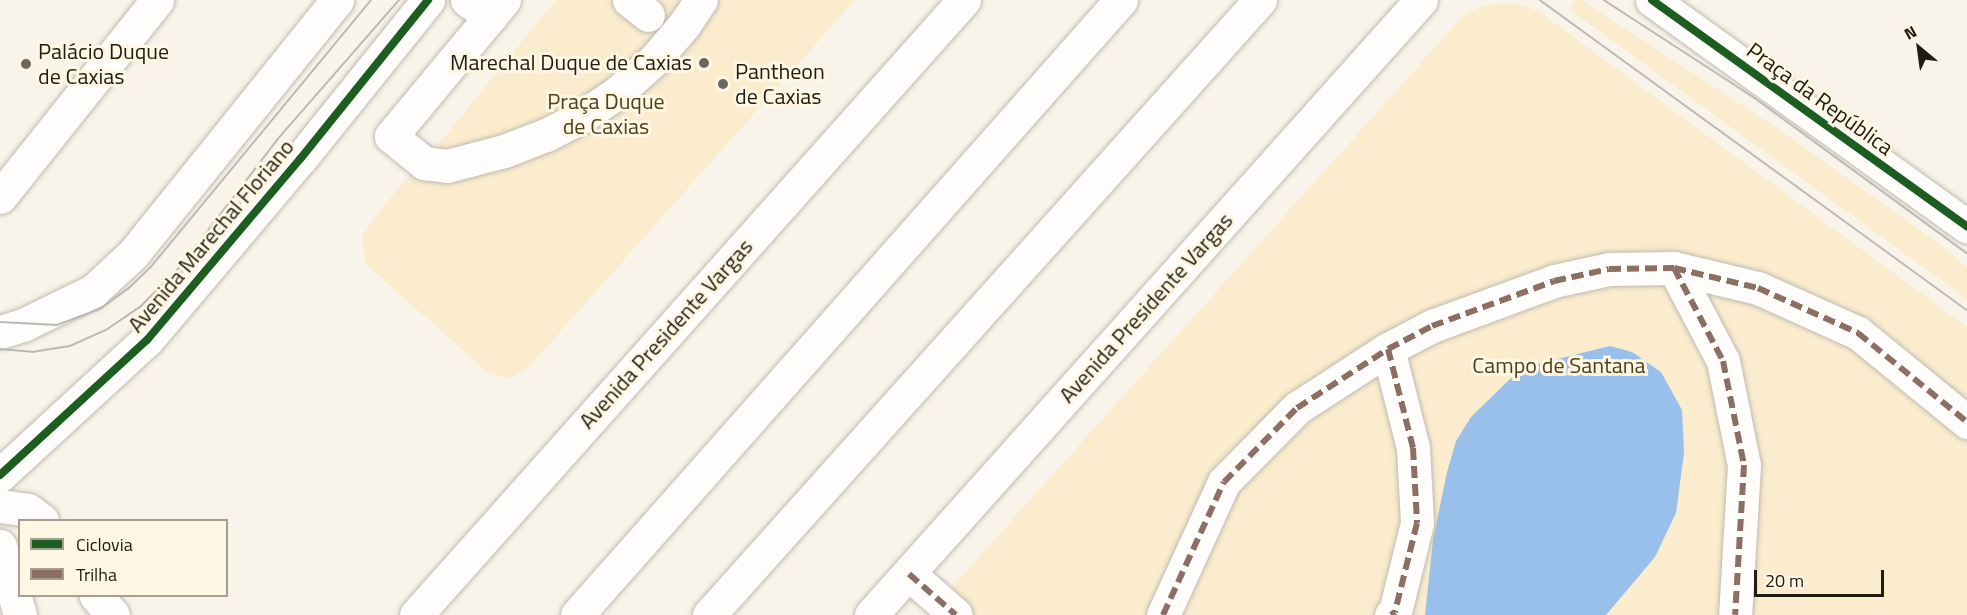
<!DOCTYPE html>
<meta charset="utf-8">
<style>
body{margin:0}
#map{position:relative;width:1967px;height:615px;overflow:hidden;background:#f9f4ea;font-family:"Titillium Web",sans-serif}
div>[style]{position:absolute}
[style*='--x']{left:calc(var(--x)*1px);top:calc(var(--y)*1px);width:calc(var(--w)*1px);rotate:calc(var(--a)*1deg)}
.green>*{inset:0;background:#faeccd}
.water>*{inset:0;background:#98c0ea}
.roads{filter:drop-shadow(0 0 2px #bfbbb1) drop-shadow(0 0 2px #bfbbb1)}
.minor>*{height:33px;margin:-16.5px;padding:0 16.5px;transform-origin:16.5px;border-radius:16.5px;background:#fefdfc}
.major>*{height:33px;margin:-16.5px;padding:0 16.5px;transform-origin:16.5px;border-radius:16.5px;background:#fefdfc}
.tram>*{height:1.5px;margin:-0.75px;padding:0 0.75px;transform-origin:0.75px;border-radius:0.75px;background:#bbb9b6}
.quiet>*{height:6px;margin-top:-3px;transform-origin:0;background:repeating-linear-gradient(90deg,#8d6e63 0 12px,transparent 0 18px)}
.cycleway>*{height:8px;margin:-4px;padding:0 4px;transform-origin:4px;border-radius:4px;background:#1b5e20}
.dots>*{width:16px;height:16px;translate:-50% -50%;box-sizing:border-box;border:3px solid #fff6e4;border-radius:50%}
span{translate:-50% -50%;white-space:nowrap;text-align:center;line-height:1.15;-webkit-text-stroke:6px #fff6e4;paint-order:stroke}
.poi-label{font-size:22px;color:#211c11}
.left{translate:0 -50%;text-align:left}
.right{translate:-100% -50%;text-align:right}
.street-label{font-size:22px;color:#211c11}
.park-label{font-size:22px;color:#50401b}
.legend{position:absolute;left:18px;top:519px;width:210px;height:78px;box-sizing:border-box;background:#fff6e4;border:2px solid #a69f90;margin:0;padding:8px 10px;list-style:none;font-size:18px;color:#211c11}
.legend li{display:flex;align-items:center;gap:12px;height:30px}
.legend b{width:30px;border:2px solid #a69f90}
.north{position:absolute;left:1889px;top:18px;width:60px;height:60px;-webkit-text-stroke:4px #fff6e4;paint-order:stroke;rotate:331deg;font-size:16px;font-weight:700;line-height:24px;text-align:center;color:#211c11}
.north::after{content:'';display:block;margin:auto;width:21px;height:27px;background:#211c11;clip-path:polygon(50% 0,100% 100%,50% 72%,0 100%)}
.scale{position:absolute;left:1754px;top:570px;width:130px;height:27px;box-sizing:border-box;border:3px solid #211c11;border-top:0;padding-left:8px;font-size:18px;line-height:21px;white-space:nowrap;color:#211c11;-webkit-text-stroke:4px #fff6e4;paint-order:stroke}
</style>
<div id="map">
<div class="green">
<div style="clip-path:polygon(556px 0,855px 0,528px 368px,510px 378px,500px 377px,485px 370px,366px 264px,362px 236px,384px 205px,441px 141px)"></div>
<div style="clip-path:polygon(1576px 0,1581px 0,1777px 128px,1941px 245px,1967px 267px,1967px 299px,1569px 9px)"></div>
<div style="clip-path:polygon(1502px 3px,1522px 5px,1541px 13px,1967px 327px,1967px 615px,927px 615px,1463px 16px,1482px 6px)"></div>
</div>
<div class="water">
<div style="clip-path:polygon(1610px 346px,1632px 352px,1661px 372px,1682px 410px,1684px 453px,1676px 513px,1655px 557px,1606px 615px,1425px 615px,1433px 540px,1447px 472px,1456px 441px,1471px 417px,1510px 379px,1533px 365px)"></div>
</div>
<div class="roads">
<div class="minor">
<div style="--x:467;--y:0;--w:29;--a:34"></div>
<div style="--x:504;--y:0;--w:177;--a:129.7"></div>
<div style="--x:391;--y:136;--w:43;--a:39.3"></div>
<div style="--x:424;--y:163;--w:23;--a:7"></div>
<div style="--x:447;--y:166;--w:59;--a:-14.7"></div>
<div style="--x:504;--y:151;--w:45;--a:-20.9"></div>
<div style="--x:546;--y:135;--w:39;--a:-27"></div>
<div style="--x:581;--y:117;--w:43;--a:-33.7"></div>
<div style="--x:617;--y:93;--w:51;--a:-41.8"></div>
<div style="--x:655;--y:59;--w:45;--a:-49.5"></div>
<div style="--x:684;--y:25;--w:30;--a:-56"></div>
<div style="--x:629;--y:0;--w:24;--a:38"></div>
<div style="--x:1652;--y:0;--w:388;--a:35.7"></div>
<div style="--x:0;--y:197;--w:252;--a:-51.4"></div>
<div style="--x:1674;--y:268;--w:105;--a:62.2"></div>
<div style="--x:1723;--y:361;--w:106;--a:78.6"></div>
<div style="--x:1744;--y:465;--w:150;--a:93.4"></div>
<div style="--x:0;--y:332;--w:24;--a:-17"></div>
<div style="--x:23;--y:325;--w:78;--a:-25.9"></div>
<div style="--x:93;--y:291;--w:54;--a:-42.8"></div>
<div style="--x:133;--y:254;--w:326;--a:-51.2"></div>
<div style="--x:1388;--y:349;--w:102;--a:75.8"></div>
<div style="--x:1413;--y:448;--w:75;--a:86.9"></div>
<div style="--x:1417;--y:523;--w:92;--a:103.9"></div>
<div style="--x:1395;--y:612;--w:5;--a:143"></div>
<div style="--x:0;--y:475;--w:200;--a:-42.6"></div>
<div style="--x:147;--y:340;--w:238;--a:-49.8"></div>
<div style="--x:301;--y:158;--w:203;--a:-51.2"></div>
<div style="--x:0;--y:546;--w:72;--a:73.8"></div>
<div style="--x:909;--y:574;--w:62;--a:41.1"></div>
<div style="--x:1163;--y:615;--w:146;--a:-65.4"></div>
<div style="--x:1224;--y:482;--w:104;--a:-45.4"></div>
<div style="--x:1297;--y:408;--w:108;--a:-33"></div>
<div style="--x:1388;--y:349;--w:50;--a:-27.6"></div>
<div style="--x:1432;--y:326;--w:130;--a:-20.2"></div>
<div style="--x:1554;--y:281;--w:56;--a:-12.3"></div>
<div style="--x:1609;--y:269;--w:65;--a:-0.9"></div>
<div style="--x:1674;--y:268;--w:86;--a:13.4"></div>
<div style="--x:1758;--y:288;--w:110;--a:24.2"></div>
<div style="--x:1858;--y:333;--w:141;--a:39.2"></div>
</div>
<div class="major">
<div style="--x:0;--y:506;--w:28;--a:8"></div>
<div style="--x:28;--y:510;--w:17;--a:36"></div>
<div style="--x:96;--y:596;--w:25;--a:48"></div>
<div style="--x:416;--y:615;--w:824;--a:-48.3"></div>
<div style="--x:577;--y:615;--w:821;--a:-48.51"></div>
<div style="--x:709;--y:615;--w:826;--a:-48.14"></div>
<div style="--x:871;--y:615;--w:825;--a:-48.19"></div>
</div>
</div>
<div class="tram">
<div style="--x:1540;--y:0;--w:528;--a:35.98"></div>
<div style="--x:1604;--y:0;--w:180;--a:33"></div>
<div style="--x:1755;--y:98;--w:263;--a:36.2"></div>
<div style="--x:0;--y:322;--w:57;--a:3"></div>
<div style="--x:57;--y:325;--w:46;--a:-20.4"></div>
<div style="--x:100;--y:309;--w:34;--a:-36"></div>
<div style="--x:128;--y:289;--w:32;--a:-44"></div>
<div style="--x:151;--y:267;--w:346;--a:-50.5"></div>
<div style="--x:0;--y:349;--w:32;--a:5"></div>
<div style="--x:32;--y:352;--w:38;--a:-9"></div>
<div style="--x:70;--y:346;--w:39;--a:-24"></div>
<div style="--x:106;--y:330;--w:41;--a:-34.1"></div>
<div style="--x:140;--y:307;--w:57;--a:-45"></div>
<div style="--x:180;--y:267;--w:160;--a:-52.6"></div>
<div style="--x:277;--y:140;--w:186;--a:-48.9"></div>
</div>
<div class="quiet">
<div style="--x:1674;--y:268;--w:105;--a:62.2"></div>
<div style="--x:1723;--y:361;--w:106;--a:78.6"></div>
<div style="--x:1744;--y:465;--w:150;--a:93.4"></div>
<div style="--x:1388;--y:349;--w:102;--a:75.8"></div>
<div style="--x:1413;--y:448;--w:75;--a:86.9"></div>
<div style="--x:1417;--y:523;--w:92;--a:103.9"></div>
<div style="--x:1395;--y:612;--w:5;--a:143"></div>
<div style="--x:909;--y:574;--w:62;--a:41.1"></div>
<div style="--x:1163;--y:615;--w:146;--a:-65.4"></div>
<div style="--x:1224;--y:482;--w:104;--a:-45.4"></div>
<div style="--x:1297;--y:408;--w:108;--a:-33"></div>
<div style="--x:1388;--y:349;--w:50;--a:-27.6"></div>
<div style="--x:1432;--y:326;--w:130;--a:-20.2"></div>
<div style="--x:1554;--y:281;--w:56;--a:-12.3"></div>
<div style="--x:1609;--y:269;--w:65;--a:-0.9"></div>
<div style="--x:1674;--y:268;--w:86;--a:13.4"></div>
<div style="--x:1758;--y:288;--w:110;--a:24.2"></div>
<div style="--x:1858;--y:333;--w:141;--a:39.2"></div>
</div>
<div class="cycleway">
<div style="--x:1652;--y:0;--w:388;--a:35.7"></div>
<div style="--x:0;--y:475;--w:200;--a:-42.6"></div>
<div style="--x:147;--y:340;--w:238;--a:-49.8"></div>
<div style="--x:301;--y:158;--w:203;--a:-51.2"></div>
</div>
<div class="dots">
<div style="left:704px;top:63px;background:#6d685d"></div>
<div style="left:26px;top:64px;background:#6d685d"></div>
<div style="left:723px;top:84px;background:#6d685d"></div>
</div>
<div class="poi-label">
<span class="left" style="left:38px;top:64px">Palácio Duque<br>de Caxias</span>
<span class="right" style="left:692px;top:63px">Marechal Duque de Caxias</span>
<span class="left" style="left:735px;top:84px">Pantheon<br>de Caxias</span>
</div>
<div class="street-label">
<span style="left:1820px;top:99px;rotate:36deg">Praça da República</span>
<span style="left:211px;top:236px;rotate:-50deg">Avenida Marechal Floriano</span>
<span style="left:1146px;top:308px;rotate:-48deg">Avenida Presidente Vargas</span>
<span style="left:666px;top:334px;rotate:-48deg">Avenida Presidente Vargas</span>
</div>
<div class="park-label">
<span style="left:606px;top:114px">Praça Duque<br>de Caxias</span>
<span style="left:1559px;top:366px">Campo de Santana</span>
</div>
<ul class="legend">
<li><b style="height:8px;background:#1b5e20"></b>Ciclovia</li>
<li><b style="height:8px;background:#8d6e63"></b>Trilha</li>
</ul>
<div class="north">N</div>
<div class="scale">20 m</div>
</div>
